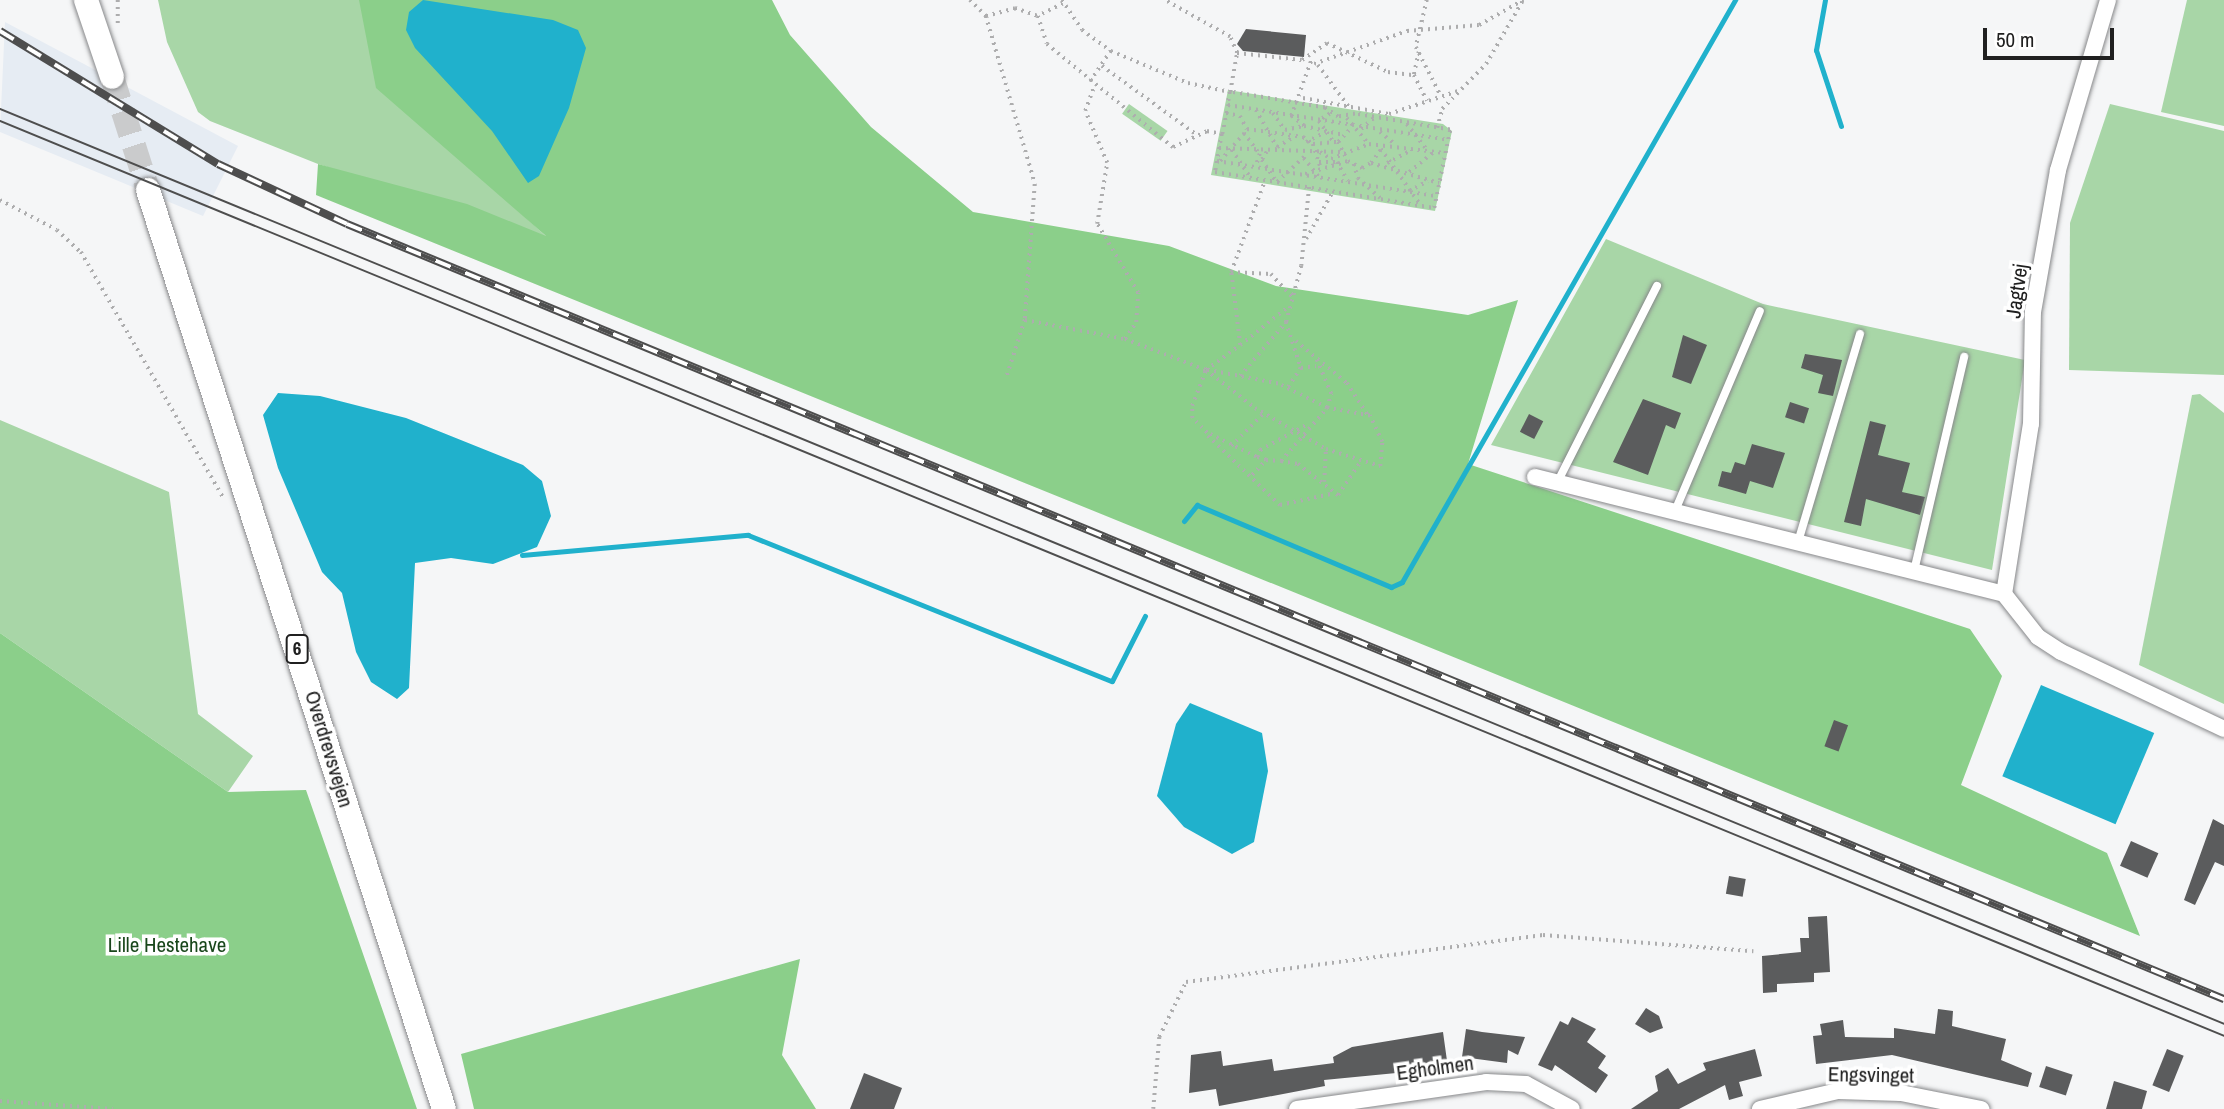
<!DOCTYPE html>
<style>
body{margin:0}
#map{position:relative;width:2224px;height:1109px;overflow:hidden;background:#f5f6f7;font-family:"Archivo Narrow",sans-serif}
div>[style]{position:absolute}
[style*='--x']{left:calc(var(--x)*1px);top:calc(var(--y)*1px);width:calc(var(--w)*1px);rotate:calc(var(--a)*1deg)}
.built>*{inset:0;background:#e6ecf3}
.green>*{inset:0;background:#a8d6a7;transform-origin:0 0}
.forest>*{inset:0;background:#8bcf8a}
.water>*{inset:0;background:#20b1cc;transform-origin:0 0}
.stream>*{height:5px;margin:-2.5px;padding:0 2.5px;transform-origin:2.5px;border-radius:2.5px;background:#20b1cc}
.building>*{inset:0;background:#5b5c5d;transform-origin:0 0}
.primary-tunnel>*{height:24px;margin-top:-12px;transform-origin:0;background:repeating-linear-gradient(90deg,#cacbcc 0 24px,transparent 0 36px)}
.path>*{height:3.5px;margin-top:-1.75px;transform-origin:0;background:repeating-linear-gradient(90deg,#adadae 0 2px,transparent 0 7px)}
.roads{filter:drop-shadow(0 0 2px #87888a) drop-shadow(0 0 2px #87888a)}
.service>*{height:8px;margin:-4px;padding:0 4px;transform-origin:4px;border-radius:4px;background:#fff}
.minor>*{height:16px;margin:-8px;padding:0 8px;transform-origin:8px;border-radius:8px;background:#fff}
.primary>*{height:24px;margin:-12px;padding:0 12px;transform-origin:12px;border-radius:12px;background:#fff}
.tram>*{height:2px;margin:-1px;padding:0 1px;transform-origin:1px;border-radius:1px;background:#4e4e4e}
.rail>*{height:8px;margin-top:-4px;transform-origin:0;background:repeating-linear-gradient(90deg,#fff 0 16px,#4e4e4e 0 32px);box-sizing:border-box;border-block:2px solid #4e4e4e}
span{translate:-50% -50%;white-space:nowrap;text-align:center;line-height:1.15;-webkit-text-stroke:7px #fff;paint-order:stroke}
.shield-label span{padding:2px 5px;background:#fff;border:2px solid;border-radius:5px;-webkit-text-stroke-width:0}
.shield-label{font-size:19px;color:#202020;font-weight:700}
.street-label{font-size:21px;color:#202020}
.park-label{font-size:21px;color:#19471b}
.scale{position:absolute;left:1983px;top:28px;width:131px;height:32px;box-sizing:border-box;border:4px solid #202020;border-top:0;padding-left:9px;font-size:21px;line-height:24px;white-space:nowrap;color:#202020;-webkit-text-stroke:5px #fff;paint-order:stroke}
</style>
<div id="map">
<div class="built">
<div style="clip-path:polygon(5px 22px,238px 146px,203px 216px,0 132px)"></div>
</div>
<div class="green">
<div style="clip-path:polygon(158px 0,368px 0,492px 187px,548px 238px,318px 164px,210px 121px,198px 112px,167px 42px)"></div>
<div style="clip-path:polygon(2187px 0,2224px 0,2224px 126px,2161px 112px)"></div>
<div style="clip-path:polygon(1228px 90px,1443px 124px,1452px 131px,1435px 211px,1211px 175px)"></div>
<div style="left:1129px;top:104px;width:47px;height:12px;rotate:35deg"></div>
<div style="clip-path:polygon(2110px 104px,2224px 131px,2224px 375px,2069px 370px,2070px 223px)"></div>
<div style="clip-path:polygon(1606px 239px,1763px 304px,2025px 360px,1992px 570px,1491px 445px)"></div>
<div style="clip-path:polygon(2200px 394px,2224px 413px,2224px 704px,2139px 665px,2192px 395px)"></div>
<div style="clip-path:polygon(0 420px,169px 492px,198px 714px,253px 756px,228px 792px,0 633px)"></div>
</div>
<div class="forest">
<div style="clip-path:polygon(359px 0,772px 0,790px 35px,871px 127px,973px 212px,1169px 246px,1276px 286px,1468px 315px,1518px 300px,1468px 464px,1970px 629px,2002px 676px,1961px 785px,2107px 853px,2140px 936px,316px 195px,318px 164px,467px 204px,546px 236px,376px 88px)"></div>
<div style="clip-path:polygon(0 633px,228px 792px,306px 790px,417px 1109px,0 1109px)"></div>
<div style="clip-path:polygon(800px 959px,782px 1055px,816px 1109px,474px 1109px,461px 1054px)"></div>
</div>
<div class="water">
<div style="clip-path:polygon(423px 0,553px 20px,578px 30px,586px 48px,569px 108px,539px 176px,528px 183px,492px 131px,415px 48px,406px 30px,409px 12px)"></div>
<div style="clip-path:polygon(278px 393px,320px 396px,406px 418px,523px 465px,542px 481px,551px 516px,537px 547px,493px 564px,451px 558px,415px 563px,409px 688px,397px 699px,371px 682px,356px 652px,342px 593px,322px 572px,278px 468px,263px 415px)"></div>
<div style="left:2041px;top:685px;width:123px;height:99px;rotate:23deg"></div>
<div style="clip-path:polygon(1190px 703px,1262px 733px,1268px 771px,1254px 842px,1232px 854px,1184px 827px,1157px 796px,1176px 724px)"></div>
</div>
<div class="stream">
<div style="--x:1825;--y:0;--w:51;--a:100.2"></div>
<div style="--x:1816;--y:50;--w:80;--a:71.8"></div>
<div style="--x:1184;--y:521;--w:21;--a:-51"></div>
<div style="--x:1197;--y:505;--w:211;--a:22.9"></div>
<div style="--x:1391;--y:587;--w:12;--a:-24"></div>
<div style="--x:1402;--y:582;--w:671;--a:-60.22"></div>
<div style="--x:522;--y:555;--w:227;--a:-5.1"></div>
<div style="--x:748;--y:535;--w:392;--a:21.9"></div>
<div style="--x:1112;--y:681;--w:73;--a:-63.1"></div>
</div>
<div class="building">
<div style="clip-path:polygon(1246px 29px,1306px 35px,1304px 57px,1243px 51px,1237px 44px)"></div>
<div style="clip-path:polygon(1683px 335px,1707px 345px,1691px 384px,1672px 377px)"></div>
<div style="clip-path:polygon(1805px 354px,1842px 360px,1833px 396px,1818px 393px,1823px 375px,1801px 368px)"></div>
<div style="clip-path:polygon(1643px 399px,1681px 413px,1675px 429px,1666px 425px,1648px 475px,1613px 462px)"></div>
<div style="left:1790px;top:402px;width:20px;height:16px;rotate:18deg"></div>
<div style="left:1529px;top:414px;width:16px;height:20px;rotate:27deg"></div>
<div style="clip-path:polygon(1870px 421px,1886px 425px,1878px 455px,1910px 463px,1902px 492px,1925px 497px,1920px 515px,1866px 499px,1861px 526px,1844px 522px)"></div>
<div style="clip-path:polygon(1752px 444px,1785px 453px,1773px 488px,1750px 481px,1746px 494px,1718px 486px,1722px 471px,1731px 473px,1735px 462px,1745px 465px)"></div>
<div style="left:1834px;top:720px;width:15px;height:28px;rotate:20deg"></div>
<div style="clip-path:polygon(2213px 819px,2224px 825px,2224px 866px,2215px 862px,2195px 905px,2184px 900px)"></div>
<div style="left:2131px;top:841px;width:30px;height:27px;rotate:24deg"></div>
<div style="left:1729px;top:876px;width:17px;height:18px;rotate:10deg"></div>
<div style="clip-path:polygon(1827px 916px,1830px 972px,1814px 973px,1814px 982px,1777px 984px,1777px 992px,1763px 993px,1762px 956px,1801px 952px,1800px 938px,1809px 938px,1808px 917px)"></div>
<div style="clip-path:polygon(1646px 1008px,1659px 1016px,1663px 1028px,1650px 1033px,1635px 1024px)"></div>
<div style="clip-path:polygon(1938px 1009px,1953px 1011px,1952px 1026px,2006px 1039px,2001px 1060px,2032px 1073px,2028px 1087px,1892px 1055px,1816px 1064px,1813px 1036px,1822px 1035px,1820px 1024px,1843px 1020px,1845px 1037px,1894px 1038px,1894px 1028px,1935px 1034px)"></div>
<div style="clip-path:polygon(1572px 1017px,1596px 1029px,1587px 1042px,1606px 1056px,1598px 1068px,1608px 1075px,1596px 1093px,1555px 1065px,1552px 1071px,1538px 1065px,1560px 1021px,1568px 1025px)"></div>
<div style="clip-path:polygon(1466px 1029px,1482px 1032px,1525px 1037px,1518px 1055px,1508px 1050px,1507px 1063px,1462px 1057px)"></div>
<div style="clip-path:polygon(1443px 1032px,1448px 1068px,1324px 1080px,1325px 1086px,1219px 1106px,1216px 1089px,1189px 1093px,1191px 1055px,1221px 1051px,1223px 1066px,1272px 1059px,1274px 1071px,1334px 1063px,1333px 1057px,1352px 1047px)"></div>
<div style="clip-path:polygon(1755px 1049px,1762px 1076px,1739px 1082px,1743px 1096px,1729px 1100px,1725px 1085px,1679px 1109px,1631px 1109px,1658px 1091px,1655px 1076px,1668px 1068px,1678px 1084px,1706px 1070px,1703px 1063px)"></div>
<div style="left:2167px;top:1049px;width:18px;height:39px;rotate:22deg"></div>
<div style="left:2046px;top:1066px;width:28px;height:22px;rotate:18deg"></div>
<div style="clip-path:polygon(864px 1073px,902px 1088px,894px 1109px,850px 1109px)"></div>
<div style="clip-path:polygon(2114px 1081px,2147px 1091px,2142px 1109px,2106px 1109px)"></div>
</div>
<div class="primary-tunnel">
<div style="--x:112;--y:77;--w:119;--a:72.3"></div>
</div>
<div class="path">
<div style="--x:118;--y:0;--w:28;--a:90"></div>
<div style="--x:970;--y:0;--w:23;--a:45"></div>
<div style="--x:986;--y:16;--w:175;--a:73.7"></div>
<div style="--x:1035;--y:184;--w:136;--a:94.2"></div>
<div style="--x:1025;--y:320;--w:59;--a:107.8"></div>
<div style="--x:1062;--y:0;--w:36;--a:56"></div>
<div style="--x:1082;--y:30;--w:36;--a:36"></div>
<div style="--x:1111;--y:51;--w:37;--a:124"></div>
<div style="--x:1427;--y:0;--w:48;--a:103.2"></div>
<div style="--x:1416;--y:47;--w:55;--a:63"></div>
<div style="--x:1063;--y:4;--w:28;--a:154"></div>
<div style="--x:1038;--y:16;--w:29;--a:72"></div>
<div style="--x:1047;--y:44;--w:163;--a:39.3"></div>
<div style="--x:1173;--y:147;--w:38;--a:-25"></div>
<div style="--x:1207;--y:131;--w:15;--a:11"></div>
<div style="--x:1222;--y:134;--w:30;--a:-78"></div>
<div style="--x:1228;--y:105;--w:223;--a:9"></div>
<div style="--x:986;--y:16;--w:30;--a:-15"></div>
<div style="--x:1015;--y:8;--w:24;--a:19"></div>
<div style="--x:1111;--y:51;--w:83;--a:22.6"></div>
<div style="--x:1188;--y:83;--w:43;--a:12.1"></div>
<div style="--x:1230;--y:92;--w:40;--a:-80"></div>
<div style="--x:1237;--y:53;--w:17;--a:-114"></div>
<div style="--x:1230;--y:37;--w:76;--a:-150.7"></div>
<div style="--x:1419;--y:52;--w:24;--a:102"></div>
<div style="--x:1414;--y:75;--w:29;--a:63"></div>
<div style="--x:1237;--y:53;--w:65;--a:6.1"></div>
<div style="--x:1302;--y:60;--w:30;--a:-34"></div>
<div style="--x:1327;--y:43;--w:68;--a:25.4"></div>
<div style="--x:1388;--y:72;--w:26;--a:7"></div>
<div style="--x:1314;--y:64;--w:99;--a:-19.5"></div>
<div style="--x:1407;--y:31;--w:72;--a:-4.8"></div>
<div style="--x:1479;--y:25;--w:51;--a:-29.6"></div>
<div style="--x:1318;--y:65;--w:52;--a:53.6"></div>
<div style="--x:1102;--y:66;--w:117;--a:36"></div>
<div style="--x:1303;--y:98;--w:87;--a:10.5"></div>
<div style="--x:1389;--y:114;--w:76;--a:-18.4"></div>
<div style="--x:1256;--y:110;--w:43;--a:60.4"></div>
<div style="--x:1277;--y:147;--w:21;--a:-31"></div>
<div style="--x:1226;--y:113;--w:14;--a:12"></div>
<div style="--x:1240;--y:116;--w:15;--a:62"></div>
<div style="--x:1247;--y:129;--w:57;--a:8.1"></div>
<div style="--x:1303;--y:137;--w:12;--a:35"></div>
<div style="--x:1313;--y:144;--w:23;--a:72"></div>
<div style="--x:1273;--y:113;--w:21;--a:55"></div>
<div style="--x:1285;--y:130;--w:19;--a:-12"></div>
<div style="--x:1304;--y:126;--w:41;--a:12.7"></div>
<div style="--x:1330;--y:114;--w:13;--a:148"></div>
<div style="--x:1319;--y:121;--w:24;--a:55"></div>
<div style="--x:1347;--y:118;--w:33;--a:50"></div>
<div style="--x:1407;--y:124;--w:34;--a:52"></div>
<div style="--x:1304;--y:126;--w:16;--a:-142"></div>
<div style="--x:1291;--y:116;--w:62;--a:-70.1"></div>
<div style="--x:1437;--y:128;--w:20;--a:-75"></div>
<div style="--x:1442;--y:109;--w:63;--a:-45.6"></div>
<div style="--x:1486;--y:64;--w:72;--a:-59.9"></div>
<div style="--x:1361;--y:129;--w:18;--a:-41"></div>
<div style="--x:1380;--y:132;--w:19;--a:39"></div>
<div style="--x:1244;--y:133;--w:26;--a:53"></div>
<div style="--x:1260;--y:154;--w:13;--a:108"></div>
<div style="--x:1222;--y:134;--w:39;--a:100"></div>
<div style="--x:1215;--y:172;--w:222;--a:9.3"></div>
<div style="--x:1434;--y:208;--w:80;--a:-78.4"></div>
<div style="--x:1450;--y:130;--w:96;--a:-170.4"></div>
<div style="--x:1355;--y:114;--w:17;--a:170"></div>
<div style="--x:1338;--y:117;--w:16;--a:-145"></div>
<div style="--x:1325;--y:108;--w:96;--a:-170.4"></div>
<div style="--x:1230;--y:92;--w:13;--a:99"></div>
<div style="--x:1306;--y:142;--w:22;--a:-27"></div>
<div style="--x:1338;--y:142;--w:21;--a:-47"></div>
<div style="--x:1313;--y:144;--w:25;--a:-5"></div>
<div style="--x:1338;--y:142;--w:21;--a:62"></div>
<div style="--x:1219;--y:148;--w:121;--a:1.9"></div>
<div style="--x:1232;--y:150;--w:32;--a:56"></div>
<div style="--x:1267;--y:152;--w:9;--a:122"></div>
<div style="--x:1262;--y:160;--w:27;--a:56"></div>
<div style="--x:1277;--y:182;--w:40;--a:-43"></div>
<div style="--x:1320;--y:152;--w:13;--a:32"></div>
<div style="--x:1331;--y:159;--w:41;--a:-21.5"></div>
<div style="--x:1369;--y:144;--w:76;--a:6.8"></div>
<div style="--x:1304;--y:158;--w:24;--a:52"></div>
<div style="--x:1217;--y:161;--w:222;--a:9.1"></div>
<div style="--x:1220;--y:161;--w:37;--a:-49"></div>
<div style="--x:1319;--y:162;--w:18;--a:0"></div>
<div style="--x:1337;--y:162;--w:22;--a:60"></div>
<div style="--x:1371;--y:163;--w:17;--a:-54"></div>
<div style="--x:1381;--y:149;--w:67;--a:54.7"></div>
<div style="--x:1387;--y:163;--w:26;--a:-28"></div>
<div style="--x:1354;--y:164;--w:15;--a:74"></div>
<div style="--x:1358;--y:178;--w:30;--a:42"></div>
<div style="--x:1409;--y:172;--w:32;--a:-39"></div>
<div style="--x:1305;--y:174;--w:45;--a:-16.8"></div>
<div style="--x:1348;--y:161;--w:16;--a:27"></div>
<div style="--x:1362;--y:168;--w:10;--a:-29"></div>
<div style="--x:1371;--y:163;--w:71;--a:16.4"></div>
<div style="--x:1409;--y:191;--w:21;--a:-28"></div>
<div style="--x:0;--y:200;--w:64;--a:27.8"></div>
<div style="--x:57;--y:230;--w:33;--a:43"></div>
<div style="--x:81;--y:252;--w:285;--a:59.9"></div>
<div style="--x:1306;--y:239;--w:55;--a:-60.6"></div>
<div style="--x:1231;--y:272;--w:40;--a:2.9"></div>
<div style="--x:1271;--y:274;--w:33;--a:47"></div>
<div style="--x:1025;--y:320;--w:102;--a:10.8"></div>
<div style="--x:1125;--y:339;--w:20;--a:-57"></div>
<div style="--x:1136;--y:322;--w:29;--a:-86"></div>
<div style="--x:1138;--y:293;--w:80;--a:-120.7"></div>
<div style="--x:1097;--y:224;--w:62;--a:-80.7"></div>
<div style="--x:1107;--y:163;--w:56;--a:-112.9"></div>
<div style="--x:1085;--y:111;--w:27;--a:-70"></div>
<div style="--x:1286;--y:322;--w:48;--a:71.9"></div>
<div style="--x:1301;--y:368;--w:24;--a:123"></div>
<div style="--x:1125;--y:339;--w:87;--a:20.9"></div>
<div style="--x:1206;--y:370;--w:62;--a:37.8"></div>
<div style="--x:1255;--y:408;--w:82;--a:30"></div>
<div style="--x:1326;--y:449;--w:57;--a:17.5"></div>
<div style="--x:1380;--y:466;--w:24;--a:-85"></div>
<div style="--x:1382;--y:442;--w:29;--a:-115"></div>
<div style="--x:1370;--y:416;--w:44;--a:-169.5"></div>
<div style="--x:1327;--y:408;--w:55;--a:-153.9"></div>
<div style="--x:1278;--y:384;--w:73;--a:-169"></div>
<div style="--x:1296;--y:341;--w:66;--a:39.5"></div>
<div style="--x:1347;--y:383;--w:38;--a:57"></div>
<div style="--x:1240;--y:345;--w:61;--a:-38.4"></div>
<div style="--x:1301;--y:368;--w:15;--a:-8"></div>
<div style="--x:1240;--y:376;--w:71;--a:-49.6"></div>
<div style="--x:1286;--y:322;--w:58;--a:-75"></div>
<div style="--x:1301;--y:266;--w:80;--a:-84.3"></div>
<div style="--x:1208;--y:436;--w:100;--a:43.8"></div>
<div style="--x:1280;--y:505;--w:52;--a:-12.2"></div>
<div style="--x:1231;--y:446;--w:47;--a:-45"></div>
<div style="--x:1256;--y:457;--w:55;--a:-153.9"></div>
<div style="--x:1207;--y:433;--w:21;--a:-135"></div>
<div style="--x:1192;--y:418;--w:12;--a:-90"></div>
<div style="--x:1192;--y:406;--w:39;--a:-69"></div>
<div style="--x:1206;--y:370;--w:42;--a:-36.3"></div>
<div style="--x:1240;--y:345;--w:74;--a:-97"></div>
<div style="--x:1231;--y:272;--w:98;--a:-69.7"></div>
<div style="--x:1266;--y:460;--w:10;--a:-163"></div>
<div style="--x:1256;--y:457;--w:8;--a:-60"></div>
<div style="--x:1260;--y:450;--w:55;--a:-28.4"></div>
<div style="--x:1281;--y:461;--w:17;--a:10"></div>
<div style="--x:1298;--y:464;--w:51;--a:37.8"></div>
<div style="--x:1338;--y:495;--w:40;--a:-56"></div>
<div style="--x:1252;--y:475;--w:21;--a:-47"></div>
<div style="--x:1266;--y:460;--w:15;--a:4"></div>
<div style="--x:1281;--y:461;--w:70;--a:-49"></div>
<div style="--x:1327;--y:408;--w:15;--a:-74"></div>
<div style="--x:1331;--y:394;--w:41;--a:-112.8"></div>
<div style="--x:1324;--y:482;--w:33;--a:-87"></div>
<div style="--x:0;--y:1101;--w:113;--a:4"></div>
<div style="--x:1153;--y:1109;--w:72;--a:-85.2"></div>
<div style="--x:1159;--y:1037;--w:61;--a:-63.9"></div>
<div style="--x:1186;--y:982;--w:360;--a:-7.5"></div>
<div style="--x:1543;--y:935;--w:211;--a:4.4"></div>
</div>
<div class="roads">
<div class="service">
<div style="--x:1557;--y:483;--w:221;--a:-63.1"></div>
<div style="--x:1675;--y:511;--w:217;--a:-67"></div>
<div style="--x:1798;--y:542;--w:217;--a:-73.4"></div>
<div style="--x:1914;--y:571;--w:220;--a:-76.8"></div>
</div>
<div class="minor">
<div style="--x:1535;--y:477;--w:483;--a:14"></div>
<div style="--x:2004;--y:594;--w:55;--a:51.7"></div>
<div style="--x:2038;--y:637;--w:27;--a:33"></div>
<div style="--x:2061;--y:652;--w:180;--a:25.3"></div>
<div style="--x:2004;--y:594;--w:172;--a:-81"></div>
<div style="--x:2031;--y:424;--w:112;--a:-89"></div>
<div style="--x:2033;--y:312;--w:144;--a:-80"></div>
<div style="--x:2058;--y:170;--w:177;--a:-73.6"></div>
<div style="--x:1297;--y:1109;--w:191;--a:-8.1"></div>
<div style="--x:1486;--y:1082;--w:40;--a:2.9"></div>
<div style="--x:1526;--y:1084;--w:52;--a:28.5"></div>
<div style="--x:1760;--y:1109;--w:80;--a:-13"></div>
<div style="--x:1838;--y:1091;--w:63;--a:1.8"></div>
<div style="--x:1901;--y:1093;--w:82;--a:11.3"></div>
</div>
<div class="primary">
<div style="--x:86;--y:0;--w:81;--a:71.3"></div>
<div style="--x:148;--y:190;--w:965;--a:72.15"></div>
</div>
</div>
<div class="tram">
<div style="--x:0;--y:109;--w:2405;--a:22.36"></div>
<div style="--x:0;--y:121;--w:2405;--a:22.36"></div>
</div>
<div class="rail">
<div style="--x:0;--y:31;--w:255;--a:31.4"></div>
<div style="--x:218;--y:164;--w:142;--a:24.9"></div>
<div style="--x:347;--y:224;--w:2031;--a:22.44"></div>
</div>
<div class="shield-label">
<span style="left:297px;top:649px">6</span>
</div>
<div class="street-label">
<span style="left:2017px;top:291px;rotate:-82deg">Jagtvej</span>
<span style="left:329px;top:749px;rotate:73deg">Overdrevsvejen</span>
<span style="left:1435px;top:1068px;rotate:-8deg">Egholmen</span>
<span style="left:1871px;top:1075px;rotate:1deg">Engsvinget</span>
</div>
<div class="park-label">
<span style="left:167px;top:945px">Lille Hestehave</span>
</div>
<div class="scale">50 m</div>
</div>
